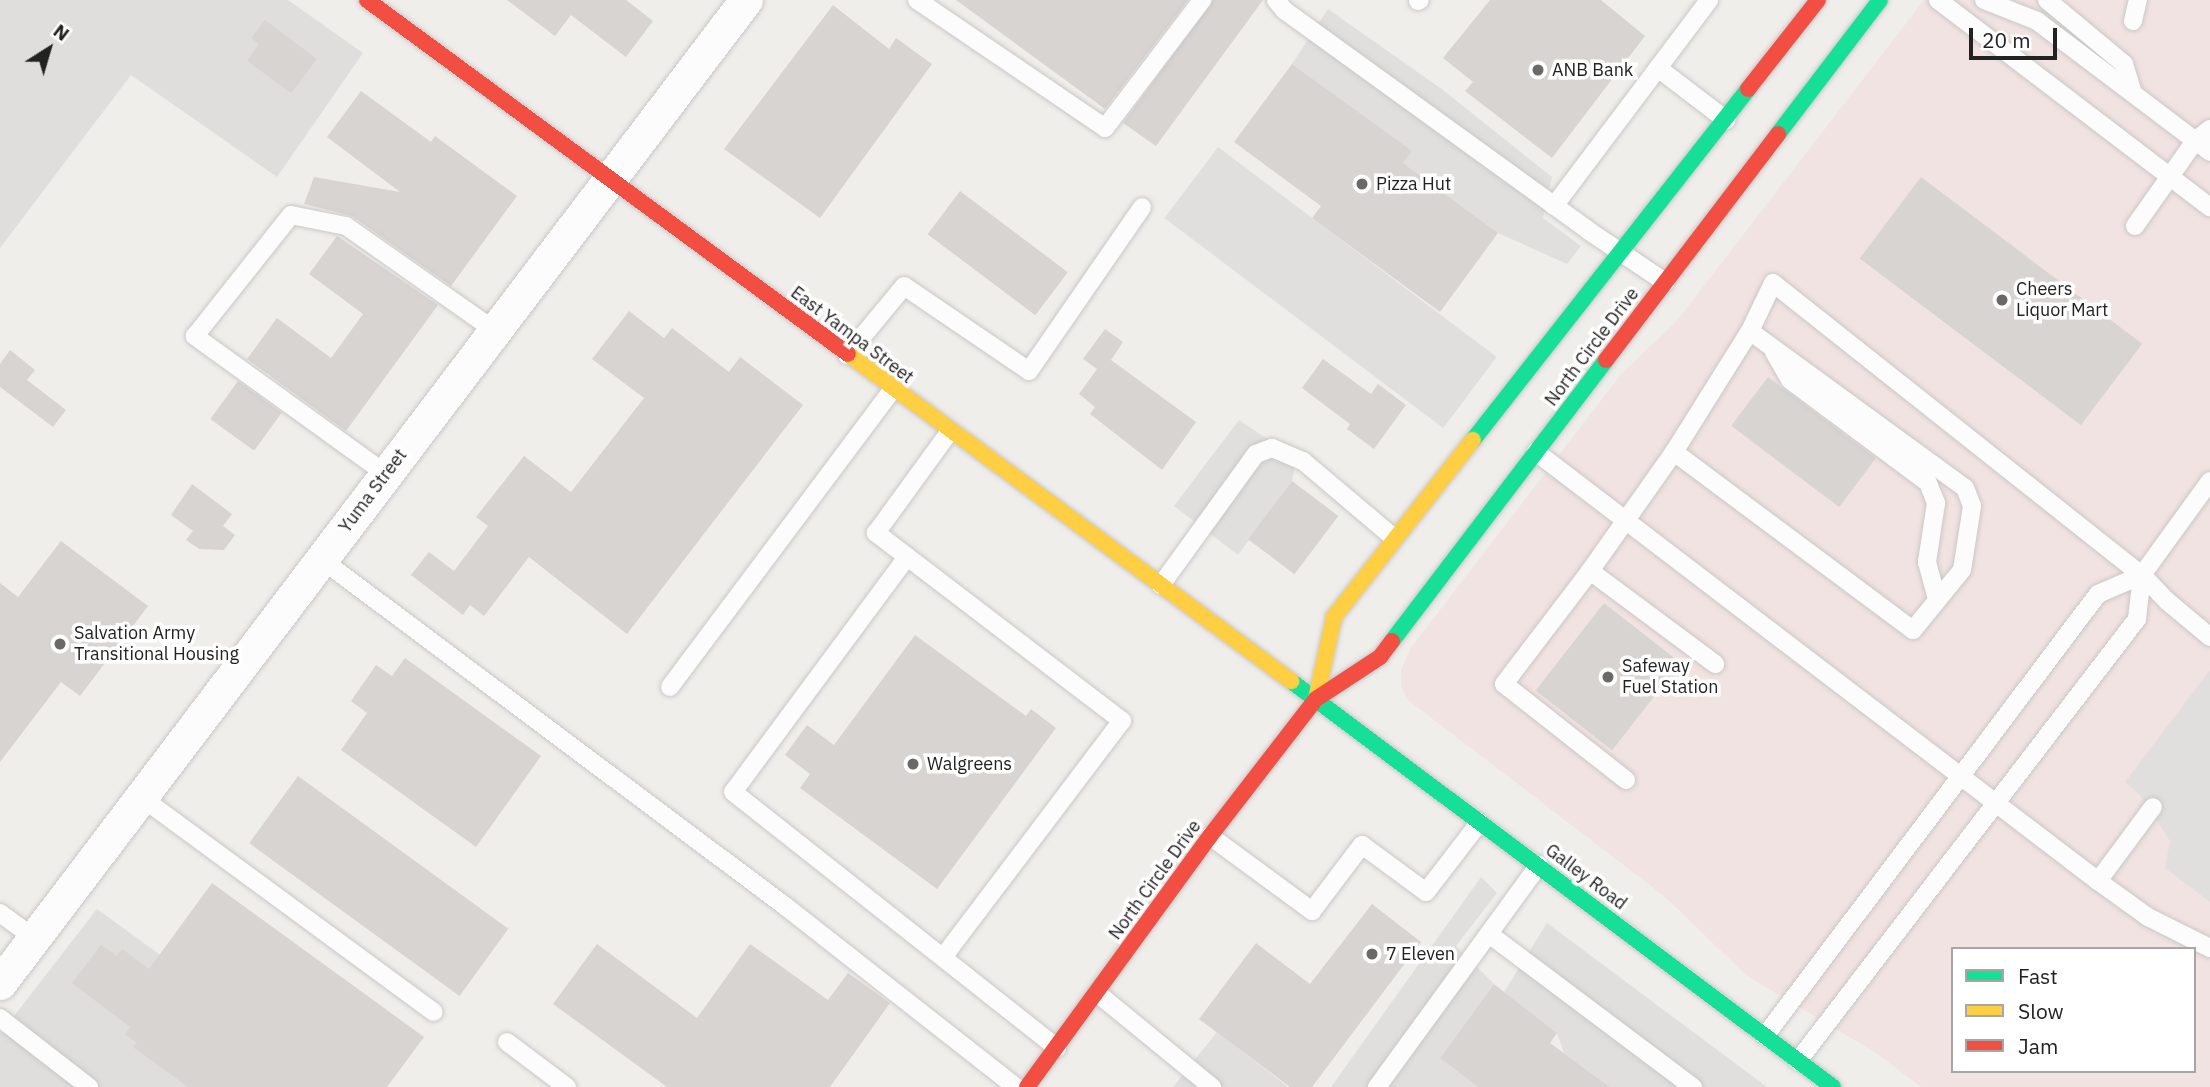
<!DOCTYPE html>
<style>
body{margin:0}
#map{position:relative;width:2210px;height:1087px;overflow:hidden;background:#f0eeeb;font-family:"IBM Plex Sans",sans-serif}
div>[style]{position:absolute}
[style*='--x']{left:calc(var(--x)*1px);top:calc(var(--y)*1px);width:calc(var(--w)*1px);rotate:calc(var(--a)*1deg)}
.residential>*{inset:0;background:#dfdedc}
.commercial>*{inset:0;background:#f1e3e1}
.parking>*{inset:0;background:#e0dfde;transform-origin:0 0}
.building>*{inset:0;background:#d7d4d2;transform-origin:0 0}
.roads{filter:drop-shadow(0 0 2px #c9c8c7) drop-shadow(0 0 2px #c9c8c7)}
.lane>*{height:18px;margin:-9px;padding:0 9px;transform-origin:9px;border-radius:9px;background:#fdfcfc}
.street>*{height:33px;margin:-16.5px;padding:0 16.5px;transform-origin:16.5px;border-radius:16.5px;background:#fdfcfc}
.fast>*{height:16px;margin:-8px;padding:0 8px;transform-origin:8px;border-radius:8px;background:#16e098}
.slow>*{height:16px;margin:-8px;padding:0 8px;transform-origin:8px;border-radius:8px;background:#ffcf43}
.jam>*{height:16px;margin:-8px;padding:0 8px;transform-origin:8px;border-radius:8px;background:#f24e42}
.dots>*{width:19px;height:19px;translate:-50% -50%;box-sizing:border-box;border:4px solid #fff;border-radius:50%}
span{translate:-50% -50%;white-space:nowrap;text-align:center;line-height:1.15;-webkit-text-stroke:7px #fff;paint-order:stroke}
.poi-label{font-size:18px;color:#222}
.left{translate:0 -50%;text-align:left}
.street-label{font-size:18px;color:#222}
.legend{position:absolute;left:1951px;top:947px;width:245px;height:126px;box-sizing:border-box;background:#fff;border:2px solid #a7a7a7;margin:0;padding:9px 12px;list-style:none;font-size:21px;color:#222}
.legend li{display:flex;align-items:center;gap:14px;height:35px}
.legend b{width:35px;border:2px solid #a7a7a7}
.north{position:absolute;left:14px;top:14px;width:70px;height:70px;-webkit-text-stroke:5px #fff;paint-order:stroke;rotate:37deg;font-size:19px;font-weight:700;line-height:28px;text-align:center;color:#222}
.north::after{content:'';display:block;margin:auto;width:24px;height:32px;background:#222;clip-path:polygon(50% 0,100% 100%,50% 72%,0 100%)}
.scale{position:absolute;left:1969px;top:28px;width:88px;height:32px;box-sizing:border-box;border:4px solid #222;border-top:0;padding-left:9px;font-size:21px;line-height:24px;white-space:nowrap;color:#222;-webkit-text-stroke:5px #fff;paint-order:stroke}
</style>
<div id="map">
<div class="residential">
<div style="clip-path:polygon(0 0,288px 0,363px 53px,277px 177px,131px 75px,0 248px)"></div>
<div style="clip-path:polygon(97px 909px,342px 1087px,0 1087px,0 1034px)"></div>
</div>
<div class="commercial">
<div style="clip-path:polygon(evenodd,1924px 0,2210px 0,2210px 1087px,1921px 1087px,1876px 1053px,1746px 975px,1664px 896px,1408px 700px,1401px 687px,1401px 670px,1410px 649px,1622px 373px,1676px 322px,1924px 0,1953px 949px,2194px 949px,2194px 1071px,1953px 1071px,1953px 949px)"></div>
</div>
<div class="parking">
<div style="clip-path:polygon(1328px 9px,1443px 90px,1552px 177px,1543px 218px,1581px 246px,1567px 264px,1498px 233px,1403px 163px,1411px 151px,1292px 64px)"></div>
<div style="left:1218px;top:147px;width:349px;height:89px;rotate:37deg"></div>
<div style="clip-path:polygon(1239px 420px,1297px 459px,1292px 481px,1238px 555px,1174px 506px)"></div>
<div style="clip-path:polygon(2210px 670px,2210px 902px,2165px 868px,2170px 841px,2140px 795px,2125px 782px)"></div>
<div style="clip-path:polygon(1481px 877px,1497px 893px,1456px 946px,1494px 984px,1440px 1058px,1478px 1087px,1331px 1087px)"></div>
<div style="clip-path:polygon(1547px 923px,1767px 1087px,1610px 1087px,1564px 1053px,1557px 1033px,1504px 992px)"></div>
<div style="clip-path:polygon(1217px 1032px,1288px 1087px,1173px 1087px)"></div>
</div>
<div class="building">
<div style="clip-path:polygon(507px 0,626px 0,653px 21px,626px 57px,571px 15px,555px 36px)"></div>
<div style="clip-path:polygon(956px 0,1188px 0,1105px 109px)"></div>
<div style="clip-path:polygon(1213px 0,1263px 0,1156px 146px,1123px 123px)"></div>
<div style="clip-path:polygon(1490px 0,1601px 0,1645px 36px,1552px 158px,1465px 91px,1473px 82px,1443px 58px)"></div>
<div style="clip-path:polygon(833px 5px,889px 49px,896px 38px,932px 64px,820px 218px,724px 149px)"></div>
<div style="clip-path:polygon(265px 20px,317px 59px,291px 93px,247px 61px,259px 44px,251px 38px)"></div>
<div style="clip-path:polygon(1292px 64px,1412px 151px,1403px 163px,1498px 233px,1440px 312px,1312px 218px,1321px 206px,1234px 142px)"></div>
<div style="clip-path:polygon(361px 91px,431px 142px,435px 136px,517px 196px,451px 286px,352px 216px,304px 204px,314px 177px,400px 192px,327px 137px)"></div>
<div style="left:1921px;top:177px;width:277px;height:102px;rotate:37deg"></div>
<div style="left:960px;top:191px;width:135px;height:54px;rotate:37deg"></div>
<div style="clip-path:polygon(337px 236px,438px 305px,346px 431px,247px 359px,277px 318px,331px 358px,363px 314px,309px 274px)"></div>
<div style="clip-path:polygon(629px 311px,664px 338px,672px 328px,729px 372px,740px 357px,803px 405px,627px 634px,529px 557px,484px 616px,470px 605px,463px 615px,411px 575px,429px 552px,454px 571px,488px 526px,476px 517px,524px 456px,571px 492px,644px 398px,592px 359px)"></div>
<div style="clip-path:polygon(1105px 329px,1123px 342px,1111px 360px,1196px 422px,1162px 470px,1090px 414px,1095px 407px,1079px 394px,1097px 369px,1083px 359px)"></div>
<div style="clip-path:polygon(10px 350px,35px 370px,27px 380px,66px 410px,53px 427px,0 387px,0 364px)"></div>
<div style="clip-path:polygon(1323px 359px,1371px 394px,1378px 384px,1406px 405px,1374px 449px,1347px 429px,1350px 424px,1302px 388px)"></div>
<div style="left:1768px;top:377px;width:135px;height:61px;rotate:37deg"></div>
<div style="left:238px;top:381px;width:54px;height:47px;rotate:36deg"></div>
<div style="left:1292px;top:481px;width:58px;height:73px;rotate:37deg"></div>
<div style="clip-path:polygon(192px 484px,232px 514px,223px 526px,235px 535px,224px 550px,199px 549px,186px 540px,193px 531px,171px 515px)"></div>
<div style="clip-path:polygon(61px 541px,148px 606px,80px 696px,61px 682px,0 762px,0 583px,18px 597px)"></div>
<div style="left:1604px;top:603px;width:97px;height:111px;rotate:38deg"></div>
<div style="clip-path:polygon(915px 635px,1026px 716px,1031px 709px,1056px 728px,937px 889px,800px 788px,810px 774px,785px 755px,807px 725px,834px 745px)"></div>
<div style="clip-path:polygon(405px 658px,541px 756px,476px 847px,341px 750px,367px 713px,351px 701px,376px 665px,392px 676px)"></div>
<div style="left:298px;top:776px;width:260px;height:83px;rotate:36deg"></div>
<div style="clip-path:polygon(212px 883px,424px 1037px,387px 1087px,188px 1087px,133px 1047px,137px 1043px,125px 1034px,130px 1027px,72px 983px,101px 945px,117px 956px,122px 949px,149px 969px)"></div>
<div style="clip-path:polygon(1372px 904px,1421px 942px,1312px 1087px,1290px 1087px,1199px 1019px,1256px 943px,1310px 984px)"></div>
<div style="clip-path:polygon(597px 944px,697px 1018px,750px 944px,828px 1000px,848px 973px,890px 1003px,830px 1087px,667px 1087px,553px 1004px)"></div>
<div style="clip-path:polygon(1494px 984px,1557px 1033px,1550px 1043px,1610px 1087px,1478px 1087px,1440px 1058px)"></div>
</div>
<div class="roads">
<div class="lane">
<div style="--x:917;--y:0;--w:227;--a:34.2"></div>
<div style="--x:1105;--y:128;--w:161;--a:-52.8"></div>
<div style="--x:1276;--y:0;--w:13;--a:51"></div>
<div style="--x:1284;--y:10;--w:377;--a:35.9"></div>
<div style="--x:1589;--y:231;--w:92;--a:33.9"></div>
<div style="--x:1938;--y:0;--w:342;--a:37.3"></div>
<div style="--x:1984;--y:0;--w:57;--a:21.6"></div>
<div style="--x:2037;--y:21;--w:217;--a:37.1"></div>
<div style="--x:2047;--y:0;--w:100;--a:39.7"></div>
<div style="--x:2124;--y:64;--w:30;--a:73"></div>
<div style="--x:1418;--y:1;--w:2;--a:-27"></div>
<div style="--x:2133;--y:21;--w:22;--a:-77"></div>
<div style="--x:1658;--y:68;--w:86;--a:37.4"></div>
<div style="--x:1554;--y:206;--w:258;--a:-53"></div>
<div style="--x:2135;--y:226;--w:104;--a:-54.8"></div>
<div style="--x:2195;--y:141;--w:19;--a:-39"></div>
<div style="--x:1774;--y:352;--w:32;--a:60"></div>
<div style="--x:1790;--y:380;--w:172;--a:36.7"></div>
<div style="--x:1928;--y:483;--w:22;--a:68"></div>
<div style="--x:1936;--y:503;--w:60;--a:98.7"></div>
<div style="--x:1927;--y:562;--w:39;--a:75"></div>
<div style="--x:847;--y:355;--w:89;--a:-50.4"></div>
<div style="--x:904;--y:286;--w:151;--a:34.2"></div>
<div style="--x:1029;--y:371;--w:199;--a:-55.4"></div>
<div style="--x:1536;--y:452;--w:707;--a:37.36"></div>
<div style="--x:2098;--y:881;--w:62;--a:35.8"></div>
<div style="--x:2148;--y:917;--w:69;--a:26.6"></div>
<div style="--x:1674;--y:452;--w:298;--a:36.7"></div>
<div style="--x:1913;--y:630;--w:77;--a:-50.8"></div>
<div style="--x:1962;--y:570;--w:65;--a:-81.1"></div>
<div style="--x:1972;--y:506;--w:19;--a:-111"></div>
<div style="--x:1965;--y:488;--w:266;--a:-143.9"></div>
<div style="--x:386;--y:474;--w:236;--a:-144.2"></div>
<div style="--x:195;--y:336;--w:154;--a:-51.6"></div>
<div style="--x:291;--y:215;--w:56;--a:11.3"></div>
<div style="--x:346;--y:226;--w:181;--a:35.1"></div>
<div style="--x:907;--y:557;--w:292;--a:126.5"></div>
<div style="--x:733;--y:792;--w:413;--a:38.3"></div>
<div style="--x:321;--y:559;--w:579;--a:36.79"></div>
<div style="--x:785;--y:906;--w:293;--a:38.1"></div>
<div style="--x:1590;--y:571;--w:156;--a:36.6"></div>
<div style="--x:2142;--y:575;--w:116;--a:-54.1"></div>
<div style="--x:1161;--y:585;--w:162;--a:-54.1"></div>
<div style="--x:1256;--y:454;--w:17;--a:-21"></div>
<div style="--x:1272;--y:448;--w:34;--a:23"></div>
<div style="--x:1303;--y:461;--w:119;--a:40.2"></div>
<div style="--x:670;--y:687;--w:372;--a:-53.2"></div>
<div style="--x:1626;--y:780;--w:155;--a:-141.8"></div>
<div style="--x:1504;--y:684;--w:142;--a:-52.7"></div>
<div style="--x:1590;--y:571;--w:146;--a:-54.8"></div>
<div style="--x:1674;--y:452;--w:143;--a:-57.9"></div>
<div style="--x:1750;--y:331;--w:53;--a:-64.4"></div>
<div style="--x:1773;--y:283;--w:471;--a:38.4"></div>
<div style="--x:2142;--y:575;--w:36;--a:46"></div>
<div style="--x:2167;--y:601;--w:56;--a:39.9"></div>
<div style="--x:141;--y:797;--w:363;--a:36.3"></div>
<div style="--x:1210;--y:836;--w:127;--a:36.3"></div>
<div style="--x:1312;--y:911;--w:83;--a:-52.9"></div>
<div style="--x:1362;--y:845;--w:79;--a:36.3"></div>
<div style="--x:1426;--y:892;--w:88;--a:-52.4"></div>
<div style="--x:2098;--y:881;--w:92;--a:-53.4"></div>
<div style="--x:0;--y:913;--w:42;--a:36.3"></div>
<div style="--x:1489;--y:934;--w:255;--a:36.9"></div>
<div style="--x:944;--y:956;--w:295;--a:-52.9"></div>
<div style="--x:1122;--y:721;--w:310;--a:-142.6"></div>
<div style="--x:876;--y:533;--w:126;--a:-54"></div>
<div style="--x:1097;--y:993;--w:149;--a:39.3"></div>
<div style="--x:0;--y:1018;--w:113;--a:37.8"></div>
<div style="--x:1765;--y:1036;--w:553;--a:-53.01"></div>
<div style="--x:2098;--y:594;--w:48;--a:-23.4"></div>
<div style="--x:2142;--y:575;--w:44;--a:96.5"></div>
<div style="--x:2137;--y:619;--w:557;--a:127.49"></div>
<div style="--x:507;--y:1042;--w:75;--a:36.9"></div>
<div style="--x:1377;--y:1087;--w:275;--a:-53.9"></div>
</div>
<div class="street">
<div style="--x:0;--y:983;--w:1234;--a:-52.81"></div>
</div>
<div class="fast">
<div style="--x:1778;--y:134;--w:168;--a:-52.7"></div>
<div style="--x:1473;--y:440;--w:446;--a:-51.9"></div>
<div style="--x:1392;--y:641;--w:353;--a:-52.7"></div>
<div style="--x:1291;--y:681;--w:677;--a:36.84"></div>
</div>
<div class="slow">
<div style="--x:848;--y:354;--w:551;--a:36.43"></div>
<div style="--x:1316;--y:699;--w:84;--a:-77.6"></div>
<div style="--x:1334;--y:617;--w:225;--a:-51.9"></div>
</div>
<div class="jam">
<div style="--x:367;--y:0;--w:597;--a:36.35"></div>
<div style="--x:1748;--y:89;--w:113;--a:-51.8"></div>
<div style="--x:1606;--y:360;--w:284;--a:-52.7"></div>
<div style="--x:1027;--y:1087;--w:311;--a:-53.9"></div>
<div style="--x:1210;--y:836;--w:173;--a:-52.3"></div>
<div style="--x:1316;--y:699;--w:77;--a:-33.3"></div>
<div style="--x:1380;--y:657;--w:20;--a:-53"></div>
</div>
</div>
<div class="dots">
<div style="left:1538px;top:70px;background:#6a6968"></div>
<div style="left:1362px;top:184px;background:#6a6968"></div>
<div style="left:2002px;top:300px;background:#6a6968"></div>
<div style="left:60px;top:644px;background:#6a6968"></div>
<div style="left:1608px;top:677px;background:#6a6968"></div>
<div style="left:913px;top:764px;background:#6a6968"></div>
<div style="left:1372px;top:954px;background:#6a6968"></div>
</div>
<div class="poi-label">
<span class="left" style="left:1552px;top:70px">ANB Bank</span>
<span class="left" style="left:1376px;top:184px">Pizza Hut</span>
<span class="left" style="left:2016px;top:300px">Cheers<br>Liquor Mart</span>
<span class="left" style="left:74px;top:644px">Salvation Army<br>Transitional Housing</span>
<span class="left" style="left:1622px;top:677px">Safeway<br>Fuel Station</span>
<span class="left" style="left:927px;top:764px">Walgreens</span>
<span class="left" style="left:1386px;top:954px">7 Eleven</span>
</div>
<div class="street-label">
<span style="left:852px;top:335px;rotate:37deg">East Yampa Street</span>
<span style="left:1592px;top:347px;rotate:-53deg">North Circle Drive</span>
<span style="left:373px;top:491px;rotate:-53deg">Yuma Street</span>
<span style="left:1586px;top:877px;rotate:37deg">Galley Road</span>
<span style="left:1155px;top:880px;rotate:-54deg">North Circle Drive</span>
</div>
<ul class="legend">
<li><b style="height:9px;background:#16e098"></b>Fast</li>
<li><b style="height:9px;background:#ffcf43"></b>Slow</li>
<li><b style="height:9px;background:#f24e42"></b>Jam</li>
</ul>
<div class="north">N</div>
<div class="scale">20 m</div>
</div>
